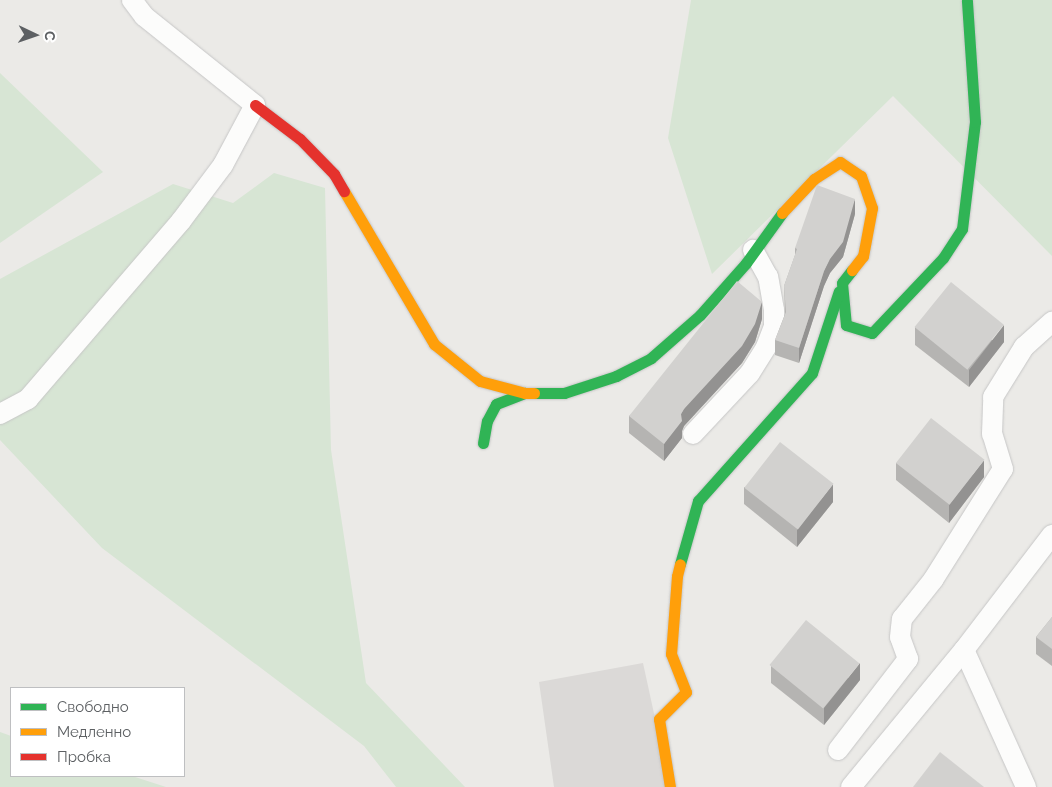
<!DOCTYPE html>
<meta charset="utf-8">
<style>
body{margin:0}
#map{position:relative;width:1052px;height:787px;overflow:hidden;background:#ebeae7;font-family:Raleway,sans-serif}
div>[style]{position:absolute}
[style*='--x']{left:calc(var(--x)*1px);top:calc(var(--y)*1px);width:calc(var(--w)*1px);rotate:calc(var(--a)*1deg)}
.industrial>*{inset:0;background:#dbd9d7}
.green>*{inset:0;background:#d7e5d4}
.roads{filter:drop-shadow(0 0 1px #c6c6c6) drop-shadow(0 0 1px #c6c6c6)}
.street>*{height:20px;margin:-10px;padding:0 10px;transform-origin:10px;border-radius:10px;background:#fcfcfb}
.fast>*{height:11px;margin:-5.5px;padding:0 5.5px;transform-origin:5.5px;border-radius:5.5px;background:#30b455}
.slow>*{height:11px;margin:-5.5px;padding:0 5.5px;transform-origin:5.5px;border-radius:5.5px;background:#ff9f0a}
.jam>*{height:11px;margin:-5.5px;padding:0 5.5px;transform-origin:5.5px;border-radius:5.5px;background:#e5322d}
.wall>*{inset:0;background:#b5b4b2}
.shaded-wall>*{inset:0;background:#939291}
.building>*{inset:0;background:#d2d1cf;transform-origin:0 0}
span{translate:-50% -50%;white-space:nowrap;text-align:center;line-height:1.15;-webkit-text-stroke:4.5px #fff;paint-order:stroke}
.legend{position:absolute;left:10px;top:687px;width:175px;height:90px;box-sizing:border-box;background:#fff;border:1px solid #bebfc1;margin:0;padding:6px 9px;list-style:none;font-size:15px;color:#5d6063}
.legend li{display:flex;align-items:center;gap:10px;height:25px}
.legend b{width:25px;border:1px solid #bebfc1}
.north{position:absolute;left:10px;top:10px;width:50px;height:50px;-webkit-text-stroke:4px #fff;paint-order:stroke;rotate:93deg;font-size:14px;font-weight:700;line-height:20px;text-align:center;color:#5d6063}
.north::after{content:'';display:block;margin:auto;width:18px;height:22px;background:#5d6063;clip-path:polygon(50% 0,100% 100%,50% 72%,0 100%)}
</style>
<div id="map">
<div class="industrial">
<div style="clip-path:polygon(643px 663px,670px 787px,554px 787px,539px 682px)"></div>
</div>
<div class="green">
<div style="clip-path:polygon(691px 0,1052px 0,1052px 256px,893px 96px,712px 274px,668px 138px)"></div>
<div style="clip-path:polygon(0 73px,103px 172px,0 243px)"></div>
<div style="clip-path:polygon(274px 173px,325px 188px,331px 450px,366px 683px,465px 787px,396px 787px,364px 746px,102px 548px,0 440px,0 279px,173px 184px,233px 203px)"></div>
<div style="clip-path:polygon(0 732px,11px 736px,11px 776px,132px 776px,166px 787px,0 787px)"></div>
</div>
<div class="roads">
<div class="street">
<div style="--x:0;--y:414;--w:32;--a:-28"></div>
<div style="--x:28;--y:399;--w:235;--a:-49.3"></div>
<div style="--x:181;--y:221;--w:70;--a:-53.1"></div>
<div style="--x:223;--y:165;--w:68;--a:-61.9"></div>
<div style="--x:255;--y:105;--w:142;--a:-141.3"></div>
<div style="--x:144;--y:16;--w:20;--a:-127"></div>
<div style="--x:693;--y:434;--w:83;--a:-46.9"></div>
<div style="--x:750;--y:373;--w:31;--a:-58"></div>
<div style="--x:766;--y:347;--w:22;--a:-69"></div>
<div style="--x:774;--y:326;--w:16;--a:-90"></div>
<div style="--x:774;--y:310;--w:34;--a:-100"></div>
<div style="--x:768;--y:277;--w:31;--a:-119"></div>
<div style="--x:838;--y:750;--w:115;--a:-52.4"></div>
<div style="--x:908;--y:659;--w:23;--a:-110"></div>
<div style="--x:900;--y:637;--w:18;--a:-84"></div>
<div style="--x:902;--y:619;--w:50;--a:-51.5"></div>
<div style="--x:933;--y:580;--w:131;--a:-57.8"></div>
<div style="--x:1003;--y:469;--w:37;--a:-107"></div>
<div style="--x:992;--y:434;--w:37;--a:-88"></div>
<div style="--x:993;--y:397;--w:59;--a:-58.2"></div>
<div style="--x:1024;--y:347;--w:38;--a:-42"></div>
<div style="--x:851;--y:787;--w:178;--a:-50.5"></div>
<div style="--x:1026;--y:787;--w:150;--a:-114.3"></div>
<div style="--x:964;--y:650;--w:145;--a:-52.6"></div>
</div>
<div class="fast">
<div style="--x:852;--y:270;--w:16;--a:128"></div>
<div style="--x:842;--y:283;--w:42;--a:84.6"></div>
<div style="--x:846;--y:325;--w:27;--a:17"></div>
<div style="--x:872;--y:333;--w:103;--a:-46.6"></div>
<div style="--x:943;--y:258;--w:35;--a:-57"></div>
<div style="--x:962;--y:229;--w:108;--a:-83.1"></div>
<div style="--x:975;--y:122;--w:122;--a:-93.8"></div>
<div style="--x:534;--y:393;--w:30;--a:0"></div>
<div style="--x:564;--y:393;--w:55;--a:-18.1"></div>
<div style="--x:616;--y:376;--w:39;--a:-27"></div>
<div style="--x:651;--y:358;--w:65;--a:-41.3"></div>
<div style="--x:700;--y:315;--w:69;--a:-48.5"></div>
<div style="--x:746;--y:263;--w:62;--a:-54.2"></div>
<div style="--x:483;--y:443;--w:22;--a:-80"></div>
<div style="--x:487;--y:421;--w:19;--a:-62"></div>
<div style="--x:496;--y:404;--w:31;--a:-21"></div>
<div style="--x:680;--y:564;--w:66;--a:-74.1"></div>
<div style="--x:698;--y:501;--w:171;--a:-48.3"></div>
<div style="--x:812;--y:373;--w:86;--a:-71.8"></div>
</div>
<div class="slow">
<div style="--x:344;--y:191;--w:178;--a:59.5"></div>
<div style="--x:434;--y:344;--w:59;--a:38.8"></div>
<div style="--x:480;--y:381;--w:47;--a:14.9"></div>
<div style="--x:525;--y:393;--w:9;--a:0"></div>
<div style="--x:782;--y:213;--w:47;--a:-46.7"></div>
<div style="--x:814;--y:179;--w:31;--a:-33"></div>
<div style="--x:840;--y:162;--w:25;--a:34"></div>
<div style="--x:861;--y:176;--w:34;--a:71"></div>
<div style="--x:872;--y:208;--w:49;--a:100.6"></div>
<div style="--x:863;--y:256;--w:18;--a:128"></div>
<div style="--x:670;--y:787;--w:69;--a:-99.2"></div>
<div style="--x:659;--y:719;--w:38;--a:-45"></div>
<div style="--x:686;--y:692;--w:41;--a:-111.5"></div>
<div style="--x:671;--y:654;--w:78;--a:-85.6"></div>
<div style="--x:677;--y:576;--w:12;--a:-76"></div>
</div>
<div class="jam">
<div style="--x:255;--y:105;--w:56;--a:37.1"></div>
<div style="--x:300;--y:139;--w:49;--a:45.8"></div>
<div style="--x:334;--y:174;--w:20;--a:60"></div>
</div>
</div>
<div class="wall">
<div style="clip-path:polygon(855px 214px,843px 257px,830px 273px,824px 286px,799px 363px,775px 355px,775px 340px,785px 314px,784px 286px,795px 255px,795px 248px)"></div>
<div style="clip-path:polygon(762px 319px,755px 342px,742px 363px,684px 426px,682px 431px,682px 438px,664px 461px,629px 433px,629px 416px)"></div>
<div style="clip-path:polygon(915px 327px,1004px 342px,969px 387px,915px 345px)"></div>
<div style="clip-path:polygon(896px 463px,984px 477px,949px 523px,896px 480px)"></div>
<div style="clip-path:polygon(744px 487px,833px 502px,797px 547px,744px 504px)"></div>
<div style="clip-path:polygon(1052px 617px,1052px 666px,1036px 654px,1036px 637px)"></div>
<div style="clip-path:polygon(771px 666px,860px 680px,824px 725px,771px 683px)"></div>
</div>
<div class="shaded-wall">
<div style="clip-path:polygon(855px 199px,855px 214px,843px 257px,830px 273px,824px 286px,799px 363px,799px 348px,824px 271px)"></div>
<div style="clip-path:polygon(762px 302px,762px 319px,755px 342px,742px 363px,684px 426px,682px 431px,682px 438px,664px 461px,664px 444px,684px 409px)"></div>
<div style="clip-path:polygon(1004px 325px,1004px 342px,969px 387px,969px 370px)"></div>
<div style="clip-path:polygon(984px 460px,984px 477px,949px 523px,949px 505px)"></div>
<div style="clip-path:polygon(833px 484px,833px 502px,797px 547px,797px 530px)"></div>
<div style="clip-path:polygon(860px 663px,860px 680px,824px 725px,824px 708px)"></div>
</div>
<div class="building">
<div style="clip-path:polygon(817px 185px,855px 199px,843px 242px,830px 259px,824px 271px,799px 348px,775px 340px,786px 312px,784px 286px,797px 249px,795px 248px)"></div>
<div style="clip-path:polygon(737px 281px,762px 302px,755px 324px,742px 346px,684px 409px,681px 414px,682px 421px,664px 444px,629px 416px)"></div>
<div style="left:951px;top:282px;width:68px;height:58px;rotate:39deg"></div>
<div style="left:931px;top:418px;width:68px;height:57px;rotate:38deg"></div>
<div style="left:780px;top:442px;width:68px;height:58px;rotate:38deg"></div>
<div style="clip-path:polygon(1052px 617px,1052px 649px,1036px 637px)"></div>
<div style="left:806px;top:620px;width:69px;height:58px;rotate:39deg"></div>
<div style="clip-path:polygon(940px 752px,984px 787px,913px 787px)"></div>
</div>
<ul class="legend">
<li><b style="height:6px;background:#30b455"></b>Свободно</li>
<li><b style="height:6px;background:#ff9f0a"></b>Медленно</li>
<li><b style="height:6px;background:#e5322d"></b>Пробка</li>
</ul>
<div class="north">С</div>
</div>
